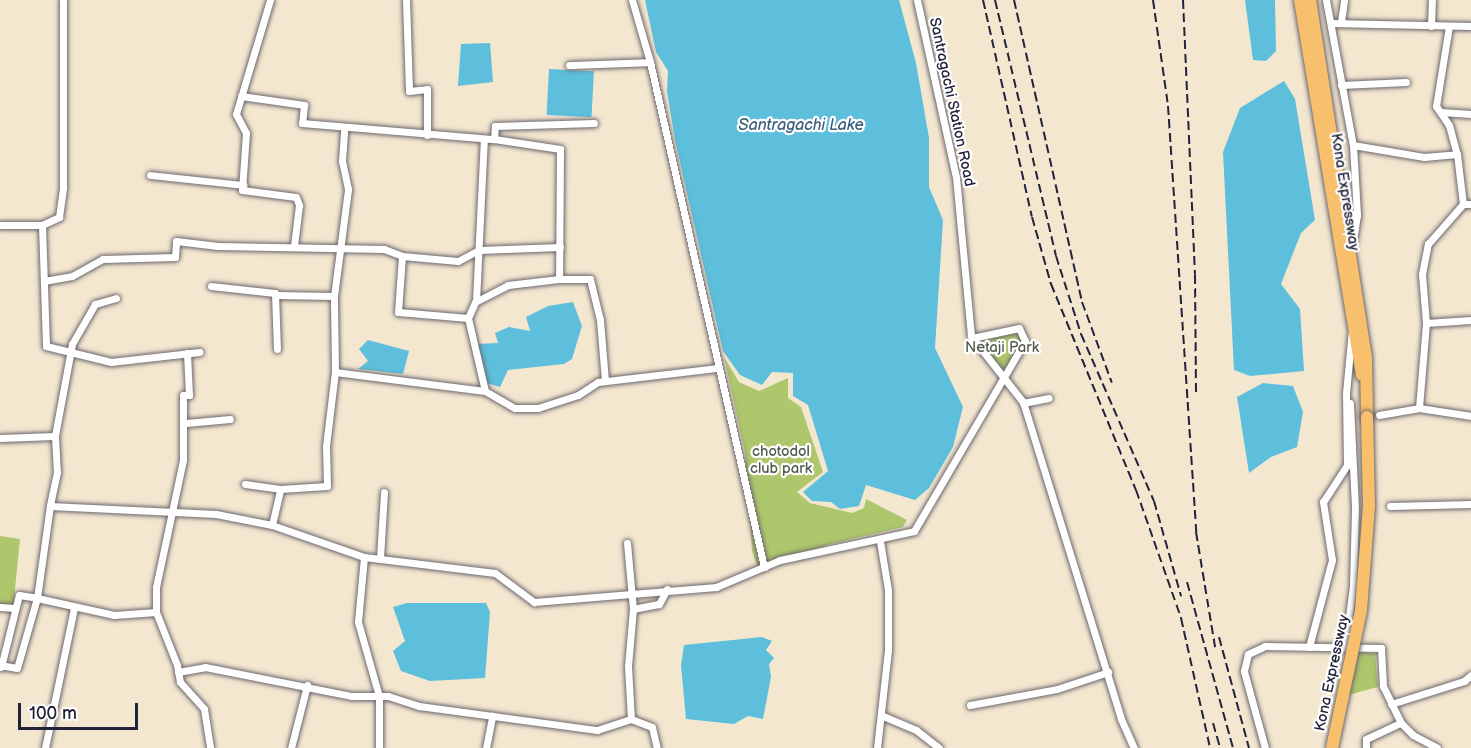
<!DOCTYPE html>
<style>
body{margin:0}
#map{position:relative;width:1471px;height:748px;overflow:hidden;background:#f4e7d0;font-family:"Balsamiq Sans",sans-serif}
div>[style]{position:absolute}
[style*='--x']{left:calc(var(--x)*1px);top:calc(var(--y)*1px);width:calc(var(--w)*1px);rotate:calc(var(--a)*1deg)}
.green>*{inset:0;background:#aec76c}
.water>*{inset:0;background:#5dbfdc;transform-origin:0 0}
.roads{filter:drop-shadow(0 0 2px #6c676f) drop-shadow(0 0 2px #6c676f)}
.street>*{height:7px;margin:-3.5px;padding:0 3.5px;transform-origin:3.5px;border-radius:3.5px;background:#fff}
.highway>*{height:12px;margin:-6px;padding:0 6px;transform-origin:6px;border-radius:6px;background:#f8bf6c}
.rail>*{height:2px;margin-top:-1px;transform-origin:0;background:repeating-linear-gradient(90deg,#22223b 0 9px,transparent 0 13.5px)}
.bridges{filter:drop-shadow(0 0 2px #6c676f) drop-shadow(0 0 2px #6c676f)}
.highway-bridge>*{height:12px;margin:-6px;padding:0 6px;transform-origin:6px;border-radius:6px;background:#f8bf6c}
span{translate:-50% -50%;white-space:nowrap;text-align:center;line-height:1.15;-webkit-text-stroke:4.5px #fff;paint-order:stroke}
.street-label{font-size:15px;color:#22223b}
.park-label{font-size:15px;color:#535c4c}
.water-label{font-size:16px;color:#3a617b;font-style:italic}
.scale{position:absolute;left:18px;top:703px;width:120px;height:27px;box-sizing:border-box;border:3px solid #22223b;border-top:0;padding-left:8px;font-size:18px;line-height:21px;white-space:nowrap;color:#22223b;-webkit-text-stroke:4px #fff;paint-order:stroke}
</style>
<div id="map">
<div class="green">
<div style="clip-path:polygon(1019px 328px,1025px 341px,1004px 376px,974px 338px)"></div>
<div style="clip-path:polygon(724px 357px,739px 382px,759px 391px,788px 378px,788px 398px,801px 407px,823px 472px,797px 492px,810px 503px,852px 513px,864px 508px,866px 499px,907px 520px,903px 527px,830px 544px,758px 570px,752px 550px,745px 452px)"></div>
<div style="clip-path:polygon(0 536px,20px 539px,13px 609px,0 608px)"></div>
<div style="clip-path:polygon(1356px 651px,1375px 654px,1378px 687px,1348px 695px)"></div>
</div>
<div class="water">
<div style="clip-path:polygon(645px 0,899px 0,916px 63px,929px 138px,929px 187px,943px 220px,935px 348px,963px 407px,953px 447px,929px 488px,915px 500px,866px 485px,859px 506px,840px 509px,831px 502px,812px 501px,803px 492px,828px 471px,808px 405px,793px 396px,793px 373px,772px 372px,762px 385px,740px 375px,723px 351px,675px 140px,667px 91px,668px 71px,656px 52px)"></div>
<div style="clip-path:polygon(1245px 0,1275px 0,1276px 51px,1266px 61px,1253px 60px)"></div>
<div style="clip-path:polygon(490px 43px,493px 82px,458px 86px,461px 44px)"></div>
<div style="left:549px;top:69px;width:45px;height:46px;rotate:3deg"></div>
<div style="clip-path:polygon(1284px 81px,1295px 99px,1315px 220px,1301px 233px,1281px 284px,1300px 309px,1304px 371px,1250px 376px,1234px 370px,1223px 152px,1240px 108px)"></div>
<div style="clip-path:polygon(573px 302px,582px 326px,572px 359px,564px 364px,508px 370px,500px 387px,479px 381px,476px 344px,498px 343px,495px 333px,509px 327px,530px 331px,526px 317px,548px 306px)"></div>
<div style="clip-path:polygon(368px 340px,409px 351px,403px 374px,358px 369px,368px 361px,359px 349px)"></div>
<div style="clip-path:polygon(1263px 383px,1293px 386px,1303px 412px,1297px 447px,1271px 457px,1249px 473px,1237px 397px)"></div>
<div style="clip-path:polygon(407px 603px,486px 603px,490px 612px,485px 678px,430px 681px,401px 671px,393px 651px,405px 641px,393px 607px)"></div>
<div style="clip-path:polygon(762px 637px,772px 641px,766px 650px,774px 658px,769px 664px,771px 677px,763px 719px,748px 716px,734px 724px,686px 719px,681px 665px,684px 645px)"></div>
</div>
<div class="roads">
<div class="street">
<div style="--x:270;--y:0;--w:119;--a:106.6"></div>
<div style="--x:236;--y:114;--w:21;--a:62"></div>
<div style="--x:246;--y:133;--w:57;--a:94"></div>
<div style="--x:242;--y:190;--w:54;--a:7.4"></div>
<div style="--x:296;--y:197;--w:9;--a:69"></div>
<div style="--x:299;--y:205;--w:41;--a:97"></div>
<div style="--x:406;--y:0;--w:91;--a:88.1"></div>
<div style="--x:409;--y:91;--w:18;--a:-6"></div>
<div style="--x:427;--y:89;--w:46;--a:90"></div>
<div style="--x:632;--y:0;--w:65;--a:73.8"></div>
<div style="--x:650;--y:62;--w:518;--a:77.28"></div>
<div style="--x:917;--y:0;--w:181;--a:77.6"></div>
<div style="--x:956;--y:177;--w:160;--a:84.6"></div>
<div style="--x:971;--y:336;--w:84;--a:51.8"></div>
<div style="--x:1023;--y:402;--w:332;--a:72.8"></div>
<div style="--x:1121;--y:719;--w:32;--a:66"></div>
<div style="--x:1326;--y:0;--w:147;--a:79.5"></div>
<div style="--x:1353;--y:145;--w:70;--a:86.7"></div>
<div style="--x:1357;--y:215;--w:32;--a:99"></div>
<div style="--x:1341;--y:22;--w:22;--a:-82"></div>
<div style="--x:1331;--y:23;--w:140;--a:1.2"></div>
<div style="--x:1431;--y:26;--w:26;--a:-88"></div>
<div style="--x:1449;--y:26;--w:81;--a:99.2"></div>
<div style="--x:1436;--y:106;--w:23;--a:56"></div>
<div style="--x:1449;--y:125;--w:30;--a:75"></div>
<div style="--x:1457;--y:154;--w:50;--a:83.2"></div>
<div style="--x:1463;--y:204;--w:8;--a:0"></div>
<div style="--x:569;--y:65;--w:81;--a:-2.1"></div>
<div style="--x:1341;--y:85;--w:65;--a:-2.6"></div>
<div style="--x:241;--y:96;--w:64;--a:8.1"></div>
<div style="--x:304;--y:105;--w:18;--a:96"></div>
<div style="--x:302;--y:123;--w:193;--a:4.8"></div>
<div style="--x:494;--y:139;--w:67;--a:8.6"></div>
<div style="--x:560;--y:149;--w:130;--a:90.4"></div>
<div style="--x:1441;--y:112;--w:30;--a:4"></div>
<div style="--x:494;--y:139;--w:13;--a:-86"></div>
<div style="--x:495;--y:126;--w:99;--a:-1.7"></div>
<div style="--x:1353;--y:145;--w:72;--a:9.6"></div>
<div style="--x:1424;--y:157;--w:33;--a:-5"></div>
<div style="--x:150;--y:175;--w:94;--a:6.1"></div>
<div style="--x:0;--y:225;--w:42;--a:0"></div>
<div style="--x:42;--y:225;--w:19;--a:-25"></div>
<div style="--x:59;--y:217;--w:30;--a:-82"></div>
<div style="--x:63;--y:187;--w:187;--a:-90"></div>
<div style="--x:42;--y:225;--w:121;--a:88.1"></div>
<div style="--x:46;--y:346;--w:67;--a:13.8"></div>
<div style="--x:111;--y:362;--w:89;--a:-6.5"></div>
<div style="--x:44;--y:281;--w:28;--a:-10"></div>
<div style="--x:72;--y:276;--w:35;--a:-29"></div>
<div style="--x:103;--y:259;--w:72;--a:-1.6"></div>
<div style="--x:175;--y:257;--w:16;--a:-86"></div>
<div style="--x:176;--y:241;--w:42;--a:6.8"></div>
<div style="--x:218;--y:246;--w:166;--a:1"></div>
<div style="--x:384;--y:249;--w:19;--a:21"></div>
<div style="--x:211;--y:286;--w:64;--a:6.2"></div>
<div style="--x:275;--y:293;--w:56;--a:88"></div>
<div style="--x:276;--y:295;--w:58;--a:1"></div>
<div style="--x:116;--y:298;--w:22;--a:164"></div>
<div style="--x:95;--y:304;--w:46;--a:119.9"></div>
<div style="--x:72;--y:344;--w:94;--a:100.5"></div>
<div style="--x:55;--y:436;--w:36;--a:87"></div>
<div style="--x:57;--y:472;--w:35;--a:102"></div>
<div style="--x:50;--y:506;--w:166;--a:2.8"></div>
<div style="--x:216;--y:514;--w:57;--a:11.1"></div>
<div style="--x:272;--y:525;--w:97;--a:19.2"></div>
<div style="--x:364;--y:557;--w:132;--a:7"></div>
<div style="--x:495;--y:573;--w:49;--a:36.6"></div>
<div style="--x:534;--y:602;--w:183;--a:-4.7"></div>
<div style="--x:716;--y:587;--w:69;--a:-22.9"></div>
<div style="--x:780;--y:560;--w:137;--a:-12.2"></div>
<div style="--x:914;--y:531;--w:220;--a:-59.7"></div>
<div style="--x:1025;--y:341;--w:14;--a:-115"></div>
<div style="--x:1019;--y:328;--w:48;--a:168"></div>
<div style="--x:476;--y:301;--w:162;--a:-87.2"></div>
<div style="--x:468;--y:318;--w:70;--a:-175.1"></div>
<div style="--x:398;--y:312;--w:56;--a:-85.9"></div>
<div style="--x:402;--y:256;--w:56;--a:5.1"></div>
<div style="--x:458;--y:261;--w:24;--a:-28"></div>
<div style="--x:479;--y:250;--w:81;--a:-2.1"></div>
<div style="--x:1426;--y:323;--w:49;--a:-94.7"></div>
<div style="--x:1422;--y:274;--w:31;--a:-79"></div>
<div style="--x:1428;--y:244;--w:53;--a:-48.8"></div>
<div style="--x:187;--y:353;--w:42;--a:87.3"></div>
<div style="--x:189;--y:395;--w:6;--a:180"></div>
<div style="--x:183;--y:395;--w:65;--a:90"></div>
<div style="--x:183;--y:460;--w:130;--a:102"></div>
<div style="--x:156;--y:587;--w:25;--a:90"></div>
<div style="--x:156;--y:612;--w:57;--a:68.4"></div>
<div style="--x:177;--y:665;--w:17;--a:80"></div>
<div style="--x:180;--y:682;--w:36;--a:48"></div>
<div style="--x:204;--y:709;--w:39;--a:81"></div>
<div style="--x:335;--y:372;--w:151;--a:7.2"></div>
<div style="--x:485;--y:391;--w:34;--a:30"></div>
<div style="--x:515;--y:408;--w:23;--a:0"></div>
<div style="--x:538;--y:408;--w:42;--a:-18"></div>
<div style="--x:578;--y:395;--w:24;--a:-33"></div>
<div style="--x:598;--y:382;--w:121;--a:-6.7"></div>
<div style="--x:485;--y:391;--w:75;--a:-103.1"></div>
<div style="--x:468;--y:318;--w:17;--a:-66"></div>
<div style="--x:475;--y:302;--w:37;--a:-27"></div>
<div style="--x:508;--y:285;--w:51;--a:-6.7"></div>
<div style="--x:559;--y:279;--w:31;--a:0"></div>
<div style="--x:590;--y:279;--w:42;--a:76.3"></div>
<div style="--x:600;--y:320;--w:61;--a:85.3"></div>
<div style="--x:1023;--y:403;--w:26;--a:-11"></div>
<div style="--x:1419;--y:408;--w:85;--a:-85.3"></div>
<div style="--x:1426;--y:323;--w:45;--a:-3.8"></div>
<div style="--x:1379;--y:415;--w:41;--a:-9.9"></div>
<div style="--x:1419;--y:408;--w:53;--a:8.7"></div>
<div style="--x:186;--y:423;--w:44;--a:-5.2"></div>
<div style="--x:0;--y:438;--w:55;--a:-2.1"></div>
<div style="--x:245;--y:484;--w:35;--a:8"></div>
<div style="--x:280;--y:489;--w:47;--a:-3.7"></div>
<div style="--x:327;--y:486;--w:40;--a:-91.4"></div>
<div style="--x:326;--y:446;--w:75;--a:-83.1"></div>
<div style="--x:335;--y:372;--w:76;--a:-90.8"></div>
<div style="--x:334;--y:296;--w:108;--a:-82.5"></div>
<div style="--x:348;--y:189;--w:29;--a:-102"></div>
<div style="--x:342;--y:161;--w:32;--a:-86"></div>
<div style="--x:1390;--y:506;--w:81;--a:-1.4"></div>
<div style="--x:272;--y:525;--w:37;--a:-77"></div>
<div style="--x:627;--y:543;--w:66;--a:84.8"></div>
<div style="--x:633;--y:609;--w:57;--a:95"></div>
<div style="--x:628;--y:666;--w:53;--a:86.8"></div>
<div style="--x:364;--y:557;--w:65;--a:95.3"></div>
<div style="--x:358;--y:622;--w:77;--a:74.2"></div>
<div style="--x:379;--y:696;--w:52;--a:90"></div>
<div style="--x:380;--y:558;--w:66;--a:-86.5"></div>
<div style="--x:0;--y:607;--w:15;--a:4"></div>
<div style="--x:633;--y:609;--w:26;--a:-11"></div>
<div style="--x:659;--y:604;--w:17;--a:-62"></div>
<div style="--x:1309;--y:647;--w:90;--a:-75.2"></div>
<div style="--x:1332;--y:560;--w:59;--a:-98.8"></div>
<div style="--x:1323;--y:502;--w:44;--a:-57"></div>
<div style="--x:1347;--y:465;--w:72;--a:-90.8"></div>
<div style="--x:1346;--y:393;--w:64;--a:-84.6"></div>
<div style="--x:1345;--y:647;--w:62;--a:-82.5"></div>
<div style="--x:1353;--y:586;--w:79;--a:-88.5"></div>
<div style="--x:1355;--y:507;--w:104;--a:-92.8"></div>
<div style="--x:0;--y:665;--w:17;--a:10"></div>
<div style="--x:17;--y:668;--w:73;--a:-74.1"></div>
<div style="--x:37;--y:598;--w:79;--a:12.4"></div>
<div style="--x:114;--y:615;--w:42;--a:-4.1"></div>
<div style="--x:1;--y:667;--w:74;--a:-76"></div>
<div style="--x:19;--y:595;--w:18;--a:9"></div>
<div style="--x:37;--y:598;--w:93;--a:-82"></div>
<div style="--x:178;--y:672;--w:27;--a:-10"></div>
<div style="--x:205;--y:667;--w:150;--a:11.2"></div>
<div style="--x:352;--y:696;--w:36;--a:0"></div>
<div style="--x:388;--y:696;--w:33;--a:18"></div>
<div style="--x:419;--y:706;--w:180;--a:7.7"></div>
<div style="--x:597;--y:730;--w:36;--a:-18"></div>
<div style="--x:631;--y:719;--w:22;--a:21"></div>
<div style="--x:652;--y:727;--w:22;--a:77"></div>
<div style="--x:1391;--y:704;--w:77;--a:-17.5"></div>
<div style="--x:1464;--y:681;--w:9;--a:-41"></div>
<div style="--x:970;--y:705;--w:88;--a:-10.4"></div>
<div style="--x:1057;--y:689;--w:54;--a:-18.4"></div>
<div style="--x:883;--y:716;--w:36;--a:23"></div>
<div style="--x:916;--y:730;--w:29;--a:38"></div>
<div style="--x:45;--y:748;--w:143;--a:-78.3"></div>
<div style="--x:291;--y:748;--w:65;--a:-75.7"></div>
<div style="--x:486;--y:748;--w:33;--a:-79"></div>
<div style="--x:877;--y:748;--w:99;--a:-83.6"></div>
<div style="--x:888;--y:650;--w:60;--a:-90"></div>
<div style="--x:888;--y:590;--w:50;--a:-99.3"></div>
<div style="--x:1265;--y:748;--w:80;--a:-105.3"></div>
<div style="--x:1244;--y:671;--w:17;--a:-77"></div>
<div style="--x:1248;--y:654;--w:19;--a:-25"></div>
<div style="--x:1265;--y:646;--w:116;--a:1"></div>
<div style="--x:1381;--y:648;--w:38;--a:87"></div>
<div style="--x:1383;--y:686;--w:41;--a:64.1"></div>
<div style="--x:1401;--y:723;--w:17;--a:45"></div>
<div style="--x:1413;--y:735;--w:27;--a:28"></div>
<div style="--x:1366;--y:748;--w:9;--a:-90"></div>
<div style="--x:1366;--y:739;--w:38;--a:-25"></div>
</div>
<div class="highway">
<div style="--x:1300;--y:0;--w:380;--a:80.6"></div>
<div style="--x:1310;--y:0;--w:362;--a:81.1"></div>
<div style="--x:1366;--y:358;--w:59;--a:89"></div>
</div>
</div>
<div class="rail">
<div style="--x:983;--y:0;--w:222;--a:77.3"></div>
<div style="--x:1032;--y:217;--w:70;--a:74.2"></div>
<div style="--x:1051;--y:284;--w:223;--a:67.6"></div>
<div style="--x:1136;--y:490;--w:136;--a:70.6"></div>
<div style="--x:1181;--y:618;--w:133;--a:77.4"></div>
<div style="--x:995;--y:0;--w:263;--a:76.6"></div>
<div style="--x:1056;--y:256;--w:82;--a:72.2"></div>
<div style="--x:1081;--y:334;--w:182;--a:66.4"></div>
<div style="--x:1154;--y:501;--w:99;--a:74.1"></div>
<div style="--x:1014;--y:0;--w:310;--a:77.3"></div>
<div style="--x:1082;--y:302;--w:86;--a:69.7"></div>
<div style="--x:1153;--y:0;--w:107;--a:81.9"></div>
<div style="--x:1168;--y:106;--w:427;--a:86.2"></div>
<div style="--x:1196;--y:532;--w:117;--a:80.6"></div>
<div style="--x:1183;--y:0;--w:275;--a:87.5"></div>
<div style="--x:1195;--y:275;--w:118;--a:89.5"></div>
<div style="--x:1187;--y:582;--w:172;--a:74.5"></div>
<div style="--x:1219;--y:637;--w:115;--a:74.9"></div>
<div style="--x:1213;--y:723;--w:26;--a:74"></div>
</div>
<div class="bridges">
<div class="highway-bridge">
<div style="--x:1332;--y:748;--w:141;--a:-78.1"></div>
<div style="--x:1361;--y:610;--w:104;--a:-85.6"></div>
<div style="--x:1369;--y:506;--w:89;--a:-91.3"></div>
</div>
</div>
<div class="street-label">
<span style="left:952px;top:102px;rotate:78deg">Santragachi Station Road</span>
<span style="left:1345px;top:192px;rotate:81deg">Kona Expressway</span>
<span style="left:1332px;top:673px;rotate:-78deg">Kona Expressway</span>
</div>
<div class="park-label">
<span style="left:1002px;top:348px">Netaji Park</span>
<span style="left:781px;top:460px">chotodol<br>club park</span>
</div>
<div class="water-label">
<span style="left:801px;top:126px">Santragachi Lake</span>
</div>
<div class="scale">100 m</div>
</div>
